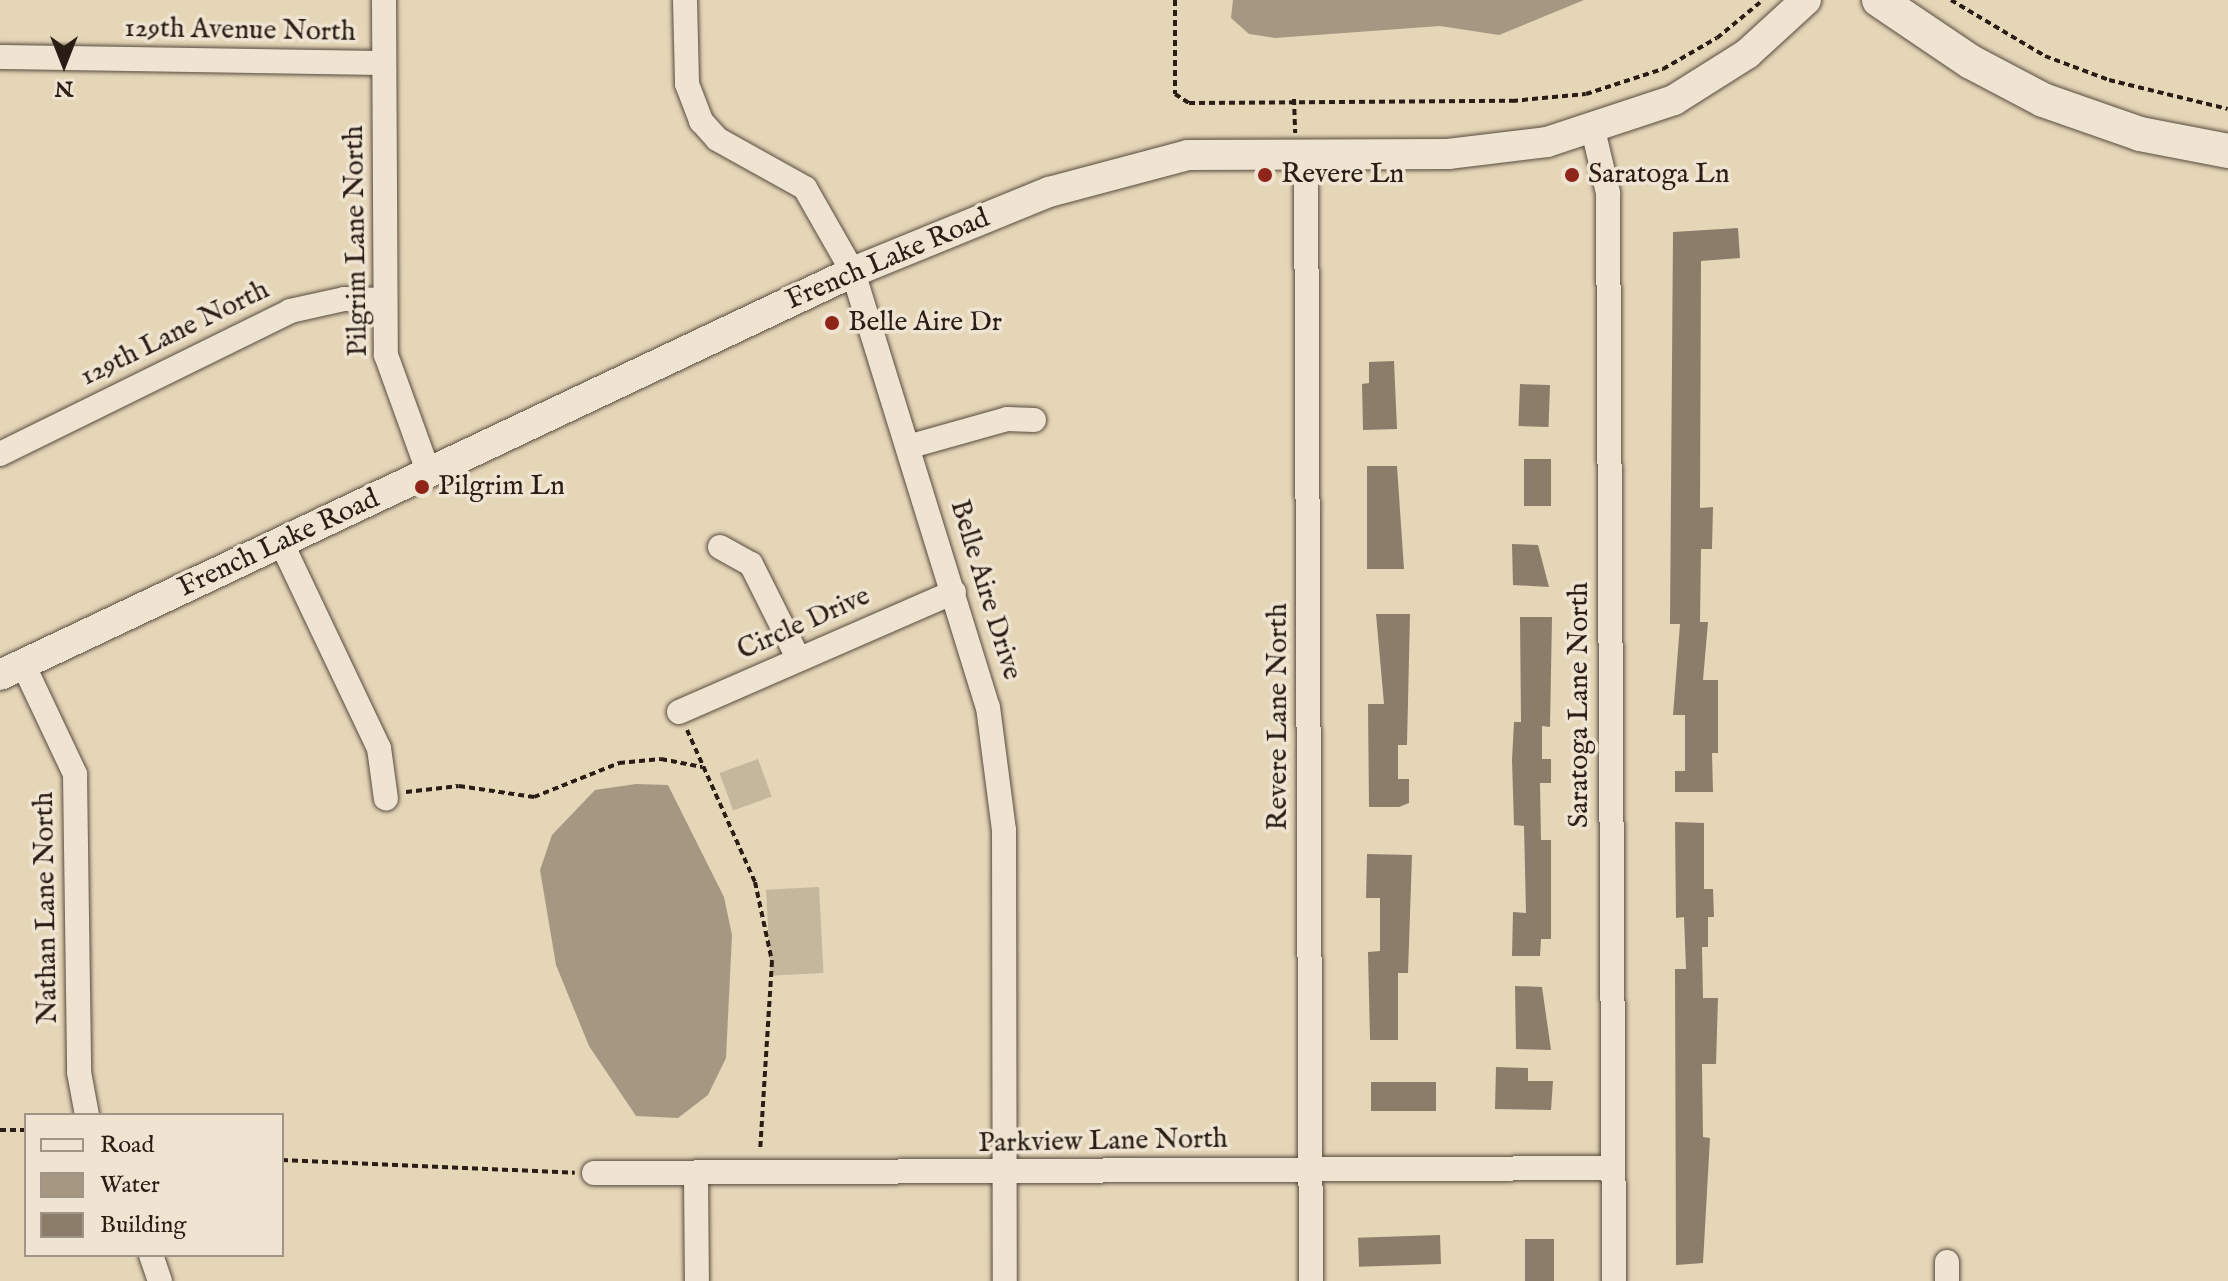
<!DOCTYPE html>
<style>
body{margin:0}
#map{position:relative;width:2228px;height:1281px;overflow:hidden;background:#e5d6b8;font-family:"IM FELL English",serif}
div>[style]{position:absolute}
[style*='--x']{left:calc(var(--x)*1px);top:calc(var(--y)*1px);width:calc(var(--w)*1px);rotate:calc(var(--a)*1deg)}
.green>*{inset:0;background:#c5b79c;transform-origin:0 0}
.water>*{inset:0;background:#a59781}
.building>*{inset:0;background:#8b7d6a;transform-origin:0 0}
.path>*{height:4px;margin-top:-2px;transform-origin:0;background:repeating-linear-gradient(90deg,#291d15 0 6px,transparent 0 10px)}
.roads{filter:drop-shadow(0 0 2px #584b3e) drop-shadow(0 0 2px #584b3e)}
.minor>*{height:24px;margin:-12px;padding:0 12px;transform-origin:12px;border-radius:12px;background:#eee4d1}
.tertiary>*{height:30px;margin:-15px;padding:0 15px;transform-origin:15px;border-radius:15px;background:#eee4d1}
.secondary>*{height:34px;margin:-17px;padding:0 17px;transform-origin:17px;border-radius:17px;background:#eee4d1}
.dots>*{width:22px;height:22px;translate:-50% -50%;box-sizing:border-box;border:4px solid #eee4d1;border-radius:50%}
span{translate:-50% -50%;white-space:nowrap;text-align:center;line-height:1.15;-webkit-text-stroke:7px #eee4d1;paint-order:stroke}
.street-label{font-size:28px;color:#291d15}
.poi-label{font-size:28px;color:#291d15}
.left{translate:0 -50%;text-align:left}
.legend{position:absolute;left:24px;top:1113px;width:260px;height:144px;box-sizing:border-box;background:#eee4d1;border:2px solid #9f9486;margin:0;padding:10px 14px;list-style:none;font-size:24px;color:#291d15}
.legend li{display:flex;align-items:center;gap:16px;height:40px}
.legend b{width:40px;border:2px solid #9f9486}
.north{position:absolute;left:24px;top:24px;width:80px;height:80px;-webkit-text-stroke:6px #eee4d1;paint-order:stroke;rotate:180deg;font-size:22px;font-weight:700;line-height:32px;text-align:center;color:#291d15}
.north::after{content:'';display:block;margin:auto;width:28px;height:36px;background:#291d15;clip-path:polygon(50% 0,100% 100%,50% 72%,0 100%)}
</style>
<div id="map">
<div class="green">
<div style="left:758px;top:759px;width:40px;height:41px;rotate:70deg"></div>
<div style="left:819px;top:887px;width:86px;height:53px;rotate:87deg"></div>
</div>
<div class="water">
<div style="clip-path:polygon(1233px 0,1584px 0,1499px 35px,1440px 26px,1275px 38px,1249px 34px,1231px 18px)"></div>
<div style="clip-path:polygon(636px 784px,668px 785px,724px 897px,732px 935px,726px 1058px,708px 1095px,678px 1118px,636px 1116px,589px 1046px,556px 965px,540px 870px,552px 835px,595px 790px)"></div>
</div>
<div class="building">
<div style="clip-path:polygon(1738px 228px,1740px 258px,1701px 261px,1700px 508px,1713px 507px,1712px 549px,1701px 549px,1700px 622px,1708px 622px,1703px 680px,1718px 680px,1718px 753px,1712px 753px,1713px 792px,1675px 792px,1675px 771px,1685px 771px,1685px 715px,1673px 715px,1680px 624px,1670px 624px,1673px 232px)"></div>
<div style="clip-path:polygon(1394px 361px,1397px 429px,1363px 430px,1362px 384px,1369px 383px,1369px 362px)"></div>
<div style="left:1520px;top:384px;width:30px;height:42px;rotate:2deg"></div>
<div style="left:1524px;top:459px;width:27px;height:47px"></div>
<div style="clip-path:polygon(1367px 466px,1397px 466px,1404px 569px,1367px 569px)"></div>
<div style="clip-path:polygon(1512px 544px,1538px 545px,1549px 587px,1513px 585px)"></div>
<div style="clip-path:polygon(1376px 614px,1410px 614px,1407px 745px,1398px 745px,1398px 779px,1409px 779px,1409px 803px,1399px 807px,1369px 807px,1368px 704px,1384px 704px)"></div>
<div style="clip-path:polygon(1520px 617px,1552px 617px,1550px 727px,1542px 726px,1542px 759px,1551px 759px,1551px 783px,1540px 783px,1541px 840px,1551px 840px,1551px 939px,1541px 939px,1540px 956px,1512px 956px,1513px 912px,1526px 913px,1524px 826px,1514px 825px,1512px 760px,1514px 722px,1521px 722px)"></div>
<div style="clip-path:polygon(1675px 822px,1704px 823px,1704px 889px,1713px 889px,1714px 917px,1708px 917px,1708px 947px,1702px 947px,1703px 998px,1718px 998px,1716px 1064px,1702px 1064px,1703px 1137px,1710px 1138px,1703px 1263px,1676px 1265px,1675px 969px,1686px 969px,1684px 917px,1676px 918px)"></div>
<div style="clip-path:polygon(1367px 854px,1412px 855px,1408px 973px,1398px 973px,1398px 1040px,1370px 1040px,1368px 952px,1380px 951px,1380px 898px,1366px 898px)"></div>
<div style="clip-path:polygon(1515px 986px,1542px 987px,1551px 1050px,1516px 1049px)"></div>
<div style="clip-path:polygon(1496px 1067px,1528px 1068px,1528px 1081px,1553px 1081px,1551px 1110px,1495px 1109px)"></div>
<div style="left:1371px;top:1082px;width:65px;height:29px"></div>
<div style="left:1440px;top:1235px;width:29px;height:82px;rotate:88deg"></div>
<div style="left:1554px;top:1239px;width:42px;height:29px;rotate:90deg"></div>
</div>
<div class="path">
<div style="--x:1175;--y:0;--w:94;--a:90"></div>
<div style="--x:1175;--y:94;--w:17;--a:33"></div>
<div style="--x:1189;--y:103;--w:323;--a:-0.4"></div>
<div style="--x:1512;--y:101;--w:74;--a:-5.4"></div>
<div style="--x:1586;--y:94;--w:81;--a:-18"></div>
<div style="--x:1663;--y:69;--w:62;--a:-29.9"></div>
<div style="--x:1717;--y:38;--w:60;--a:-39.6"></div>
<div style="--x:1951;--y:0;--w:109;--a:30.8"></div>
<div style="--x:2045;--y:56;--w:68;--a:20.6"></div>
<div style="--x:2109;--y:80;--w:122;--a:13.7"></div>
<div style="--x:1294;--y:99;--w:34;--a:88"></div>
<div style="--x:687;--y:730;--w:167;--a:65.9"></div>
<div style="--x:755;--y:882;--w:81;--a:77.9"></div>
<div style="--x:772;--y:961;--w:190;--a:93.6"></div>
<div style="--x:406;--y:792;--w:53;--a:-6.5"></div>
<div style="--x:459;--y:786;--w:76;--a:8.3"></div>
<div style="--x:534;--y:797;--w:92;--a:-21.8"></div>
<div style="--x:619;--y:763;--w:42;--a:-5.4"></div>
<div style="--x:661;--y:759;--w:42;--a:11"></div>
<div style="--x:0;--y:1130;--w:26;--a:0"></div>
<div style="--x:282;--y:1160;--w:293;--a:2.5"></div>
</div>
<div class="roads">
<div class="minor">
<div style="--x:384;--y:0;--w:355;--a:89.7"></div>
<div style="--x:386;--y:355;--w:127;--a:70.1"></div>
<div style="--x:685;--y:0;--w:84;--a:88.6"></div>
<div style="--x:687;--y:84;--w:40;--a:69"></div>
<div style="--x:701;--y:121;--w:24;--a:48"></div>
<div style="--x:717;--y:139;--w:101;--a:29.1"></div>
<div style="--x:805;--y:188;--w:97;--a:60.3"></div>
<div style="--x:853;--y:272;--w:455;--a:72.8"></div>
<div style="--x:988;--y:707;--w:124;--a:82.6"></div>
<div style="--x:1004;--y:830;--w:451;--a:89.9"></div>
<div style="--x:0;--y:57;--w:384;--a:0.9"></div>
<div style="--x:1593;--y:130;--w:65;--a:76.6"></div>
<div style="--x:1608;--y:193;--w:1088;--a:89.68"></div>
<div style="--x:1306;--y:152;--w:1129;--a:89.75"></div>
<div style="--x:911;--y:446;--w:100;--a:-15.7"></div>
<div style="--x:1007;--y:419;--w:27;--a:2"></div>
<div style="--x:0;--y:454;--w:323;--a:-26.2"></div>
<div style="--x:290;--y:311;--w:55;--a:-12.5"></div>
<div style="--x:344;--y:299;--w:41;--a:1.4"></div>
<div style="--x:281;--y:542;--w:228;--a:64.6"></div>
<div style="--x:379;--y:748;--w:51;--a:82.2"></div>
<div style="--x:720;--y:547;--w:35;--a:29"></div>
<div style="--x:751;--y:564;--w:105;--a:63.4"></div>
<div style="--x:23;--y:664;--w:122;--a:64.7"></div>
<div style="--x:75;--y:774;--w:298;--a:89.2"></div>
<div style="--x:79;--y:1072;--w:44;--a:79.5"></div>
<div style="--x:679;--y:712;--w:300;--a:-23.6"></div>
<div style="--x:594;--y:1173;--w:1019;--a:-0.28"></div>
<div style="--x:696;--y:1176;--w:105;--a:89.5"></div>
<div style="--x:151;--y:1255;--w:28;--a:71"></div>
<div style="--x:1947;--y:1262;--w:19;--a:90"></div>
</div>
<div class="tertiary">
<div style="--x:0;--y:675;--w:943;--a:-25.29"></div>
<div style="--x:853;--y:272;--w:212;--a:-22.2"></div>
<div style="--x:1049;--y:192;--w:144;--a:-14.9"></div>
<div style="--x:1188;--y:155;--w:260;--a:-0.2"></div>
<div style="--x:1448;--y:154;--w:100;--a:-6.9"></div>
<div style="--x:1547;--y:142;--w:134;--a:-18.3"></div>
<div style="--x:1674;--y:100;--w:86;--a:-32.2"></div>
<div style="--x:1747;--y:54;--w:80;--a:-42.5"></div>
</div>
<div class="secondary">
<div style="--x:1879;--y:0;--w:111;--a:34"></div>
<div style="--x:1971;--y:62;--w:81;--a:27.8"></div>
<div style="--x:2043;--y:100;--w:103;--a:19.3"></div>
<div style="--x:2140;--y:134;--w:90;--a:10.9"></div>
</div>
</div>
<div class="dots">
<div style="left:1265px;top:175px;background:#8f2418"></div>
<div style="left:1572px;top:175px;background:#8f2418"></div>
<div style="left:832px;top:323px;background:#8f2418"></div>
<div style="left:422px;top:487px;background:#8f2418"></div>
</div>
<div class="street-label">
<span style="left:240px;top:31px;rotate:1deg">129th Avenue North</span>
<span style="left:357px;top:241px;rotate:-91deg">Pilgrim Lane North</span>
<span style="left:888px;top:260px;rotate:-23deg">French Lake Road</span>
<span style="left:175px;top:334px;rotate:-26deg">129th Lane North</span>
<span style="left:279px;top:544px;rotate:-25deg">French Lake Road</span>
<span style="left:985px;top:590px;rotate:73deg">Belle Aire Drive</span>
<span style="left:804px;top:624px;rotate:-24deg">Circle Drive</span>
<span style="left:1580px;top:705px;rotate:-90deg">Saratoga Lane North</span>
<span style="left:1279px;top:717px;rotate:-90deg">Revere Lane North</span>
<span style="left:47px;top:908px;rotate:-91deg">Nathan Lane North</span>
<span style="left:1103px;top:1142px;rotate:-1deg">Parkview Lane North</span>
</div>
<div class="poi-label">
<span class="left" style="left:1281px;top:175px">Revere Ln</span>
<span class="left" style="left:1588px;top:175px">Saratoga Ln</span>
<span class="left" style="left:848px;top:323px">Belle Aire Dr</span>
<span class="left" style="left:438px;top:487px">Pilgrim Ln</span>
</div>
<ul class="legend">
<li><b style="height:10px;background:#eee4d1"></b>Road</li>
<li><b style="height:22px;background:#a59781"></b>Water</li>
<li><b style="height:22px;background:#8b7d6a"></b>Building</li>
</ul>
<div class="north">N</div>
</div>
